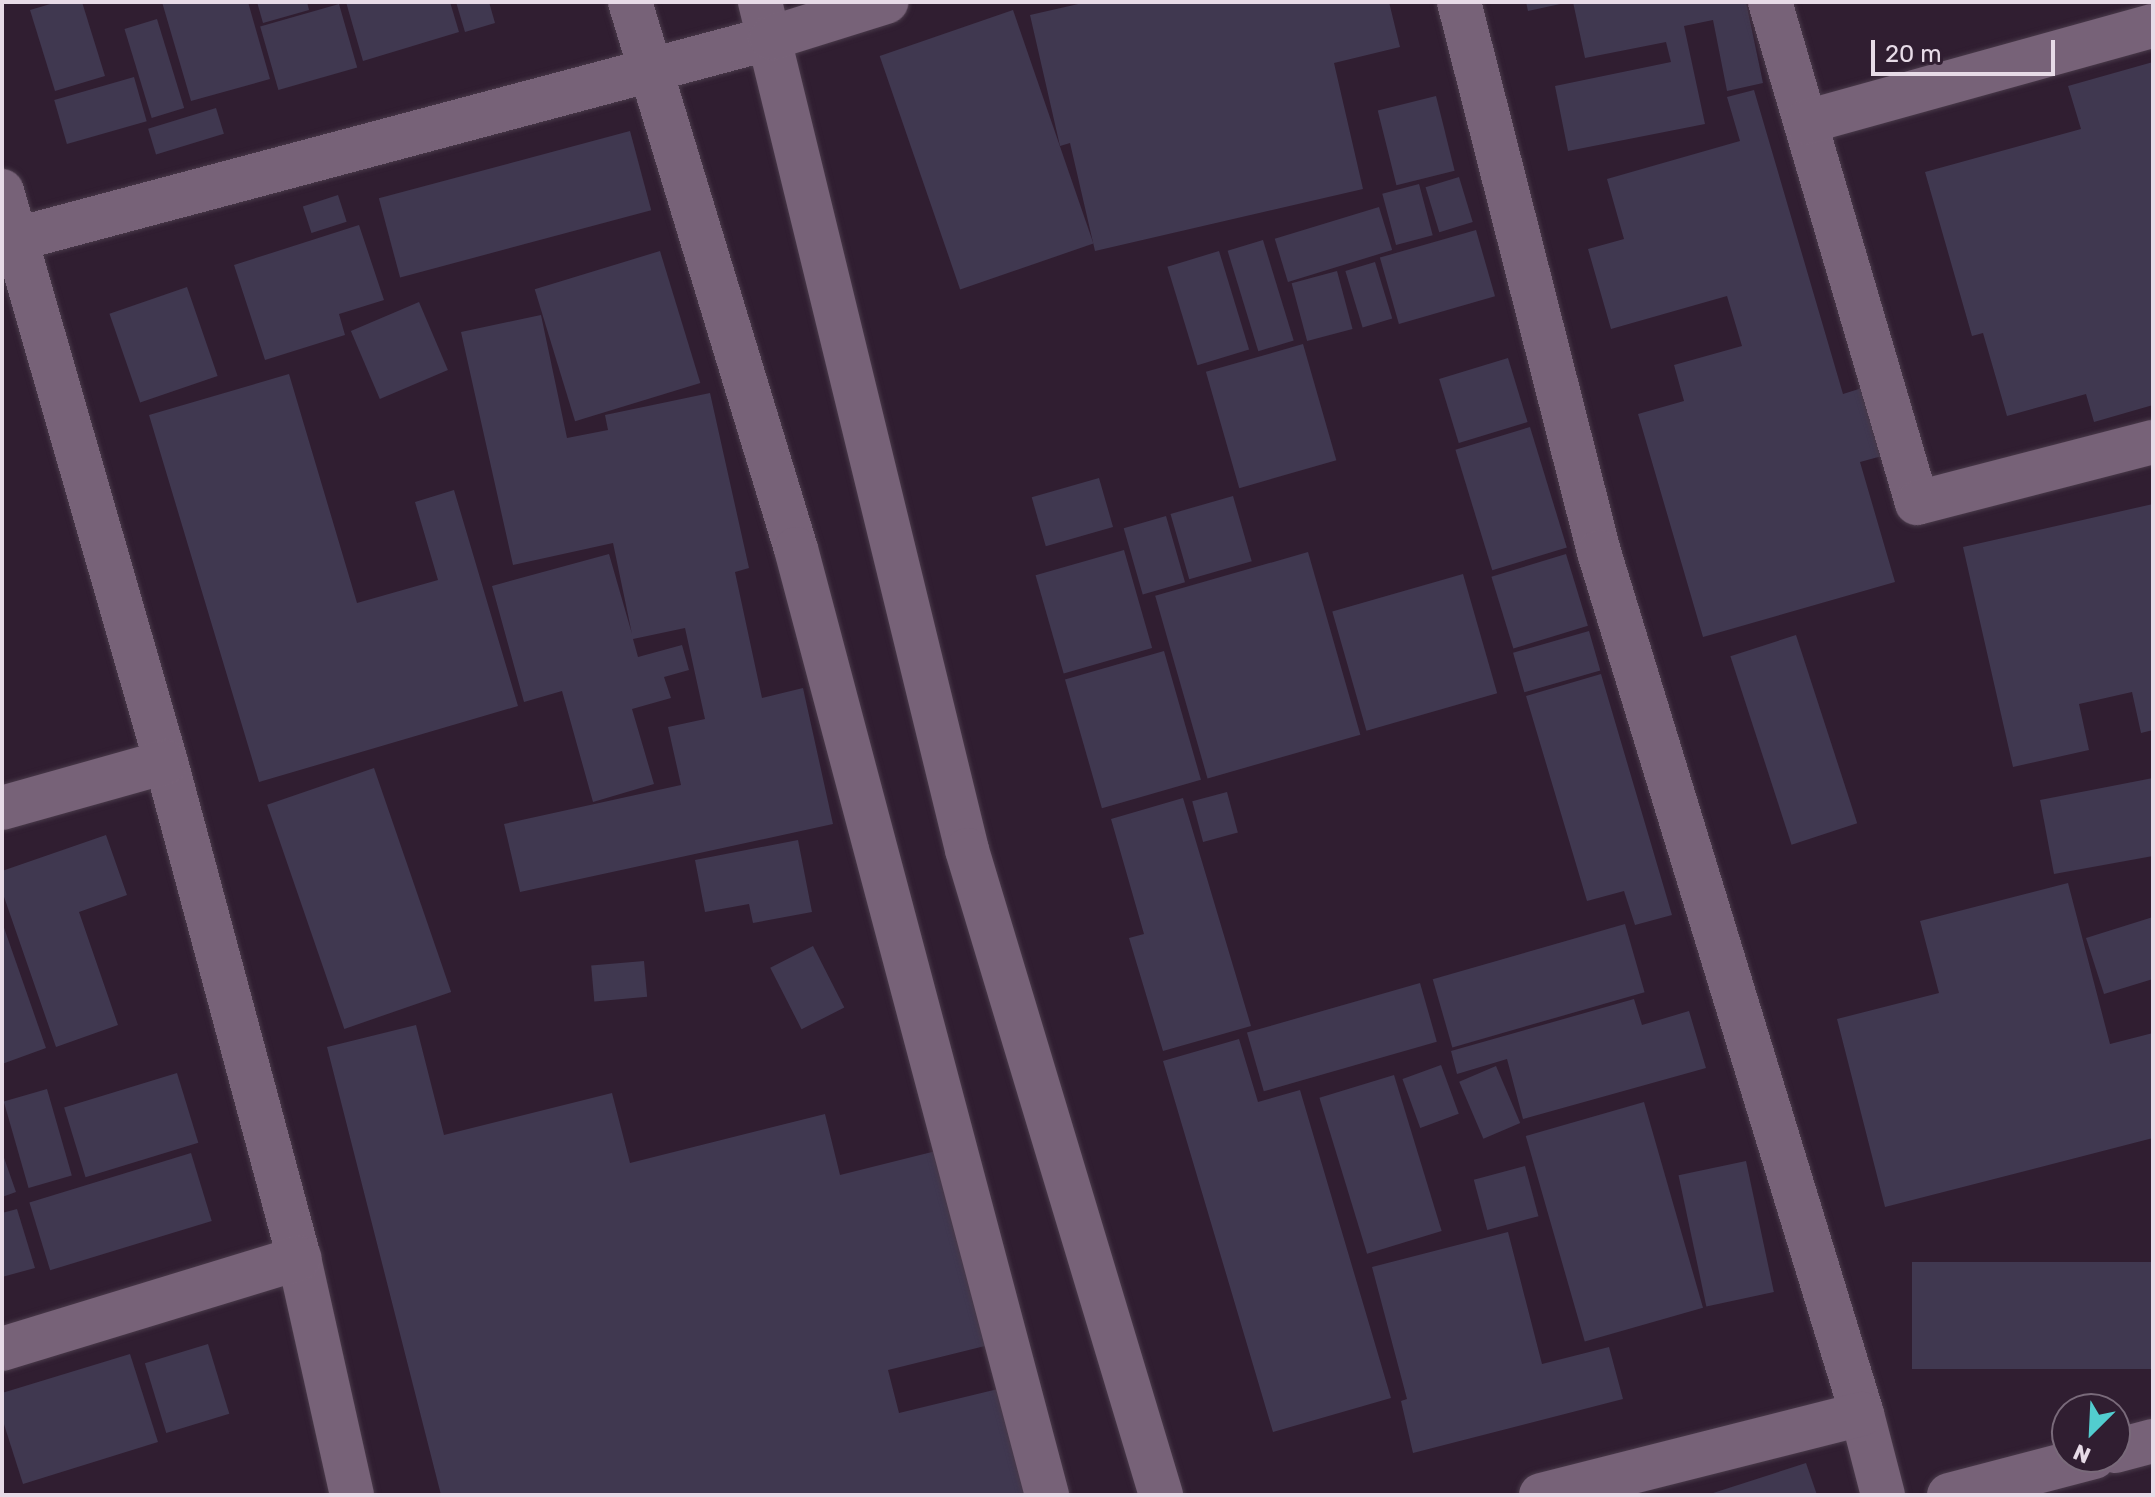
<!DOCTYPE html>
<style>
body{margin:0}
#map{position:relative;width:2155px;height:1497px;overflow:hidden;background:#301e31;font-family:Rubik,sans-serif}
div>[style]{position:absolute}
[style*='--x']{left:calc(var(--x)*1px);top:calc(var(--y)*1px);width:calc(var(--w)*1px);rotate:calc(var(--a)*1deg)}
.building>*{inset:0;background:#403850;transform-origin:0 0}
.roads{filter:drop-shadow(0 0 2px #493a4a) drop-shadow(0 0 2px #493a4a)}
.minor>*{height:44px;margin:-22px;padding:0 22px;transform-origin:22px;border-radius:22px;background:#776278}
span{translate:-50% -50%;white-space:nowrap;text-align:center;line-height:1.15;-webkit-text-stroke:7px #301e31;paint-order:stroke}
.frame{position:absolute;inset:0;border:4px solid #e7dbe7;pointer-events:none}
.north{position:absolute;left:2051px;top:1393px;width:80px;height:80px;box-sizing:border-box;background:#301e31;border:2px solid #796a7a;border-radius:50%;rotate:204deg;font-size:22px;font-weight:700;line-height:32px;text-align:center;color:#e7dbe7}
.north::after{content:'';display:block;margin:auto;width:28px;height:36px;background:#52cdcf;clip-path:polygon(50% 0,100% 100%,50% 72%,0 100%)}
.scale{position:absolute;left:1871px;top:40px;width:184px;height:36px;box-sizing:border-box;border:4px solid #e7dbe7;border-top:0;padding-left:10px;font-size:24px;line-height:28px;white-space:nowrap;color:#e7dbe7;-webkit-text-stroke:6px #301e31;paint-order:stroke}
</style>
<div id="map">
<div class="building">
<div style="clip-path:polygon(57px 2px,82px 2px,105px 76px,55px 91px,30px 10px)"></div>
<div style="clip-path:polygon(162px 2px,248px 2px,270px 79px,191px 101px)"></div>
<div style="clip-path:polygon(257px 2px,307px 2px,309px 10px,263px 23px)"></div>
<div style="clip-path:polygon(346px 2px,450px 2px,459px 32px,363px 61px)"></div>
<div style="clip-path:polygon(456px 2px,489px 2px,495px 23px,465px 32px)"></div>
<div style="clip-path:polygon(1087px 2px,1389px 2px,1400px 47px,1334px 63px,1363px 189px,1095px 251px,1070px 143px,1060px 146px,1030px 15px)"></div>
<div style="clip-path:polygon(1526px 2px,1565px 2px,1565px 3px,1528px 11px)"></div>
<div style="clip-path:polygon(1573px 2px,1746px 2px,1763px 83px,1727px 91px,1713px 20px,1684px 26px,1705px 124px,1568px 151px,1555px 86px,1671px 62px,1666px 42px,1585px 58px)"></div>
<div style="left:339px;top:4px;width:66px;height:82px;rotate:74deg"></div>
<div style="left:1013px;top:10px;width:247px;height:141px;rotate:71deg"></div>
<div style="left:157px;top:19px;width:93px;height:34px;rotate:73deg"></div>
<div style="clip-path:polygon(2153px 62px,2153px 405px,2094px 422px,2086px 394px,2007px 416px,1983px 333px,1972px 336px,1925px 172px,2081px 129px,2068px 86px)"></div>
<div style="left:134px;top:77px;width:46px;height:83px;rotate:74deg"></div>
<div style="clip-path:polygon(1754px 90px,1843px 394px,1862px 388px,1882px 456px,1860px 462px,1895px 582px,1703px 637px,1638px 414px,1684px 401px,1674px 365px,1742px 346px,1727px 296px,1611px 329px,1588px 249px,1624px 239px,1607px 179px,1740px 141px,1727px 97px)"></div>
<div style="left:1436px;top:96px;width:77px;height:60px;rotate:76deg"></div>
<div style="left:216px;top:108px;width:27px;height:71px;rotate:73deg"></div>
<div style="left:630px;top:131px;width:82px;height:260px;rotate:75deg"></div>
<div style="left:1459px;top:177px;width:47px;height:35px;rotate:73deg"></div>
<div style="left:1419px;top:184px;width:53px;height:38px;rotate:75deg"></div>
<div style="left:338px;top:195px;width:28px;height:37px;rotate:72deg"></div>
<div style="left:1379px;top:207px;width:45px;height:109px;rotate:73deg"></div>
<div style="clip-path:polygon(359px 225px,384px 300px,339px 314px,345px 335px,265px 360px,234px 265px)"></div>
<div style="left:1476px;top:230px;width:69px;height:100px;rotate:74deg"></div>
<div style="left:1263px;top:240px;width:105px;height:37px;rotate:73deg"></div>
<div style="left:660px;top:251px;width:138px;height:131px;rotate:73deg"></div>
<div style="left:1219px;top:251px;width:103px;height:54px;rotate:73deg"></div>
<div style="left:1375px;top:262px;width:59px;height:31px;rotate:73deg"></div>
<div style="left:1337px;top:271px;width:60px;height:47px;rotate:75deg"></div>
<div style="left:187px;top:287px;width:94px;height:82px;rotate:71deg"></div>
<div style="left:419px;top:302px;width:74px;height:74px;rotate:67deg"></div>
<div style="clip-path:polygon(541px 315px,567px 438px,608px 430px,605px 415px,710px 393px,749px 568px,735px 572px,762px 698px,803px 688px,833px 824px,520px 892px,504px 824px,681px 785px,668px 727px,705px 719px,685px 628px,633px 639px,638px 657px,682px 645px,689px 670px,664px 677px,671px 698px,632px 709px,654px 784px,593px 802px,562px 691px,524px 702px,492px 586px,609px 554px,632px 634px,613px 543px,513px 565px,461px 332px)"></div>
<div style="left:1303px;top:344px;width:121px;height:101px;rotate:74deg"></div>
<div style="left:1508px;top:358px;width:67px;height:72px;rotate:73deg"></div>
<div style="clip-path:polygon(289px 374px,357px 603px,438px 580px,415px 502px,454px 490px,518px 706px,259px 782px,149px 415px)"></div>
<div style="left:1530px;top:427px;width:126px;height:78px;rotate:73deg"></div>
<div style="left:1099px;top:478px;width:51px;height:70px;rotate:74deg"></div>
<div style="left:1233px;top:496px;width:68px;height:65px;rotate:74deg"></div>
<div style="clip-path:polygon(2153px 504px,2153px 730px,2141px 733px,2132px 692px,2079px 704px,2089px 750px,2013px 767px,1963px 547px)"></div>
<div style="left:1166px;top:516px;width:69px;height:44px;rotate:74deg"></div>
<div style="left:1124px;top:550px;width:102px;height:92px;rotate:74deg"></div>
<div style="left:1308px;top:552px;width:190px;height:159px;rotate:74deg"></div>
<div style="left:1566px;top:554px;width:75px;height:78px;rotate:73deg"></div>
<div style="left:1463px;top:574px;width:124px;height:136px;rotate:74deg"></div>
<div style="left:1589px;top:631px;width:41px;height:79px;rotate:74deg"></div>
<div style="left:1796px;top:635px;width:198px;height:69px;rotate:72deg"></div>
<div style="left:1164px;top:651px;width:134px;height:103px;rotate:74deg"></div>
<div style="clip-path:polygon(1601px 674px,1672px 915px,1635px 925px,1624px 891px,1587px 901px,1526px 696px)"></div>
<div style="left:374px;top:768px;width:237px;height:113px;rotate:71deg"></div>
<div style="clip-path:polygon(2153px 778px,2153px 856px,2054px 874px,2040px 800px)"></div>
<div style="left:1227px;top:792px;width:42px;height:36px;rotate:75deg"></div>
<div style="clip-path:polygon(1183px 798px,1251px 1026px,1163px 1051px,1129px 938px,1144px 934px,1111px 819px)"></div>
<div style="clip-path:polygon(106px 835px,127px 895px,79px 912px,118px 1025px,56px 1047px,2px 891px,2px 871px)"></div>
<div style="clip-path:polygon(798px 840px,812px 912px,753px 923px,749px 904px,705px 912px,695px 860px)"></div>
<div style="clip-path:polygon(2068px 883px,2110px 1044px,2153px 1033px,2153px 1138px,1885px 1207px,1837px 1019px,1939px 993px,1920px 921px)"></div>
<div style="clip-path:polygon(2153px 917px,2153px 979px,2104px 994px,2086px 938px)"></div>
<div style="clip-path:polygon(2px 922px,46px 1048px,2px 1064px)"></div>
<div style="left:1625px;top:924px;width:71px;height:200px;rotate:74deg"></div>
<div style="left:813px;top:946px;width:69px;height:48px;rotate:63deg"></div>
<div style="left:644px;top:961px;width:36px;height:53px;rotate:85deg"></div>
<div style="left:1420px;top:983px;width:61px;height:180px;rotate:74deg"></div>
<div style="clip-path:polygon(1634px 999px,1642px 1025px,1689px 1011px,1706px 1068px,1523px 1119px,1507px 1059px,1457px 1074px,1451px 1051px)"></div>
<div style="clip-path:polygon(416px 1025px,444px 1135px,612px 1093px,630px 1163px,825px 1114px,840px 1175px,944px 1149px,993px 1344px,888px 1370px,899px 1413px,1002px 1388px,1029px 1495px,441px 1495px,327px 1047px)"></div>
<div style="clip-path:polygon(1239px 1039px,1258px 1102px,1300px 1090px,1391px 1398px,1273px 1432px,1163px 1061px)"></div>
<div style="left:1441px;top:1065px;width:52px;height:41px;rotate:70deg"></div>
<div style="left:1496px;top:1066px;width:62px;height:40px;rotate:67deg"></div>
<div style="left:177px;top:1073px;width:73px;height:118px;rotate:73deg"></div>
<div style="left:1394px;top:1075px;width:163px;height:78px;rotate:73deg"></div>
<div style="left:47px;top:1089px;width:90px;height:45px;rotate:74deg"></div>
<div style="left:1644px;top:1102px;width:214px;height:123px;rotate:74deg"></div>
<div style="clip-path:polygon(2px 1152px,16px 1192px,2px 1197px)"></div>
<div style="left:191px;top:1153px;width:71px;height:169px;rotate:73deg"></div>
<div style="left:1746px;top:1161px;width:134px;height:69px;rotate:78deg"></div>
<div style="left:1525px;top:1166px;width:52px;height:53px;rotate:75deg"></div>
<div style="clip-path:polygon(17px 1209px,35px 1268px,2px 1277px,2px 1213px)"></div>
<div style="clip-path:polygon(1508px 1232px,1542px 1364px,1609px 1347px,1623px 1399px,1413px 1453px,1401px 1401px,1407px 1399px,1372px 1267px)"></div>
<div style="left:2153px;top:1262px;width:107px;height:241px;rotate:90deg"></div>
<div style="left:208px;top:1344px;width:73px;height:66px;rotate:73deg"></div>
<div style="clip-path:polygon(130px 1354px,158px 1442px,23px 1484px,2px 1418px,2px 1393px)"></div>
<div style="clip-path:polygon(1806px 1463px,1817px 1495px,1710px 1495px,1710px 1494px)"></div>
</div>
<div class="roads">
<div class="minor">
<div style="--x:630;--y:2;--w:572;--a:73.12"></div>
<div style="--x:796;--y:549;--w:979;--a:75.14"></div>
<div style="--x:760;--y:2;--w:873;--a:76.28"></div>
<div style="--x:967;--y:850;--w:674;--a:73.26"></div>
<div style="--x:1459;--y:2;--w:568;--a:75.72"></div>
<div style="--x:1599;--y:552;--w:901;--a:73.03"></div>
<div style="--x:1862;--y:1414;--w:84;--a:75.5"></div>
<div style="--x:1770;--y:2;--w:522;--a:73.65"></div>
<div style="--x:1917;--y:503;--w:244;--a:-14.5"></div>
<div style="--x:1806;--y:122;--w:360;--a:-15.5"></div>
<div style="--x:2;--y:191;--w:594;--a:73.98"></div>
<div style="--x:166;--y:762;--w:514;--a:74.99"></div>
<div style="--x:299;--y:1258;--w:243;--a:77.4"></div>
<div style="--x:2;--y:243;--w:796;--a:-14.93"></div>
<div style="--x:771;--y:38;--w:121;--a:-17.4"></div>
<div style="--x:2;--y:808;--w:170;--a:-15.7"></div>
<div style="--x:2;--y:1349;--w:311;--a:-17"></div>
<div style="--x:2115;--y:1451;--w:39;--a:-15"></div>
<div style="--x:1541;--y:1495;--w:331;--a:-14.2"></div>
<div style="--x:1949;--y:1495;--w:150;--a:-14.7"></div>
</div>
</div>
<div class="frame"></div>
<div class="north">N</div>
<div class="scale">20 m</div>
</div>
